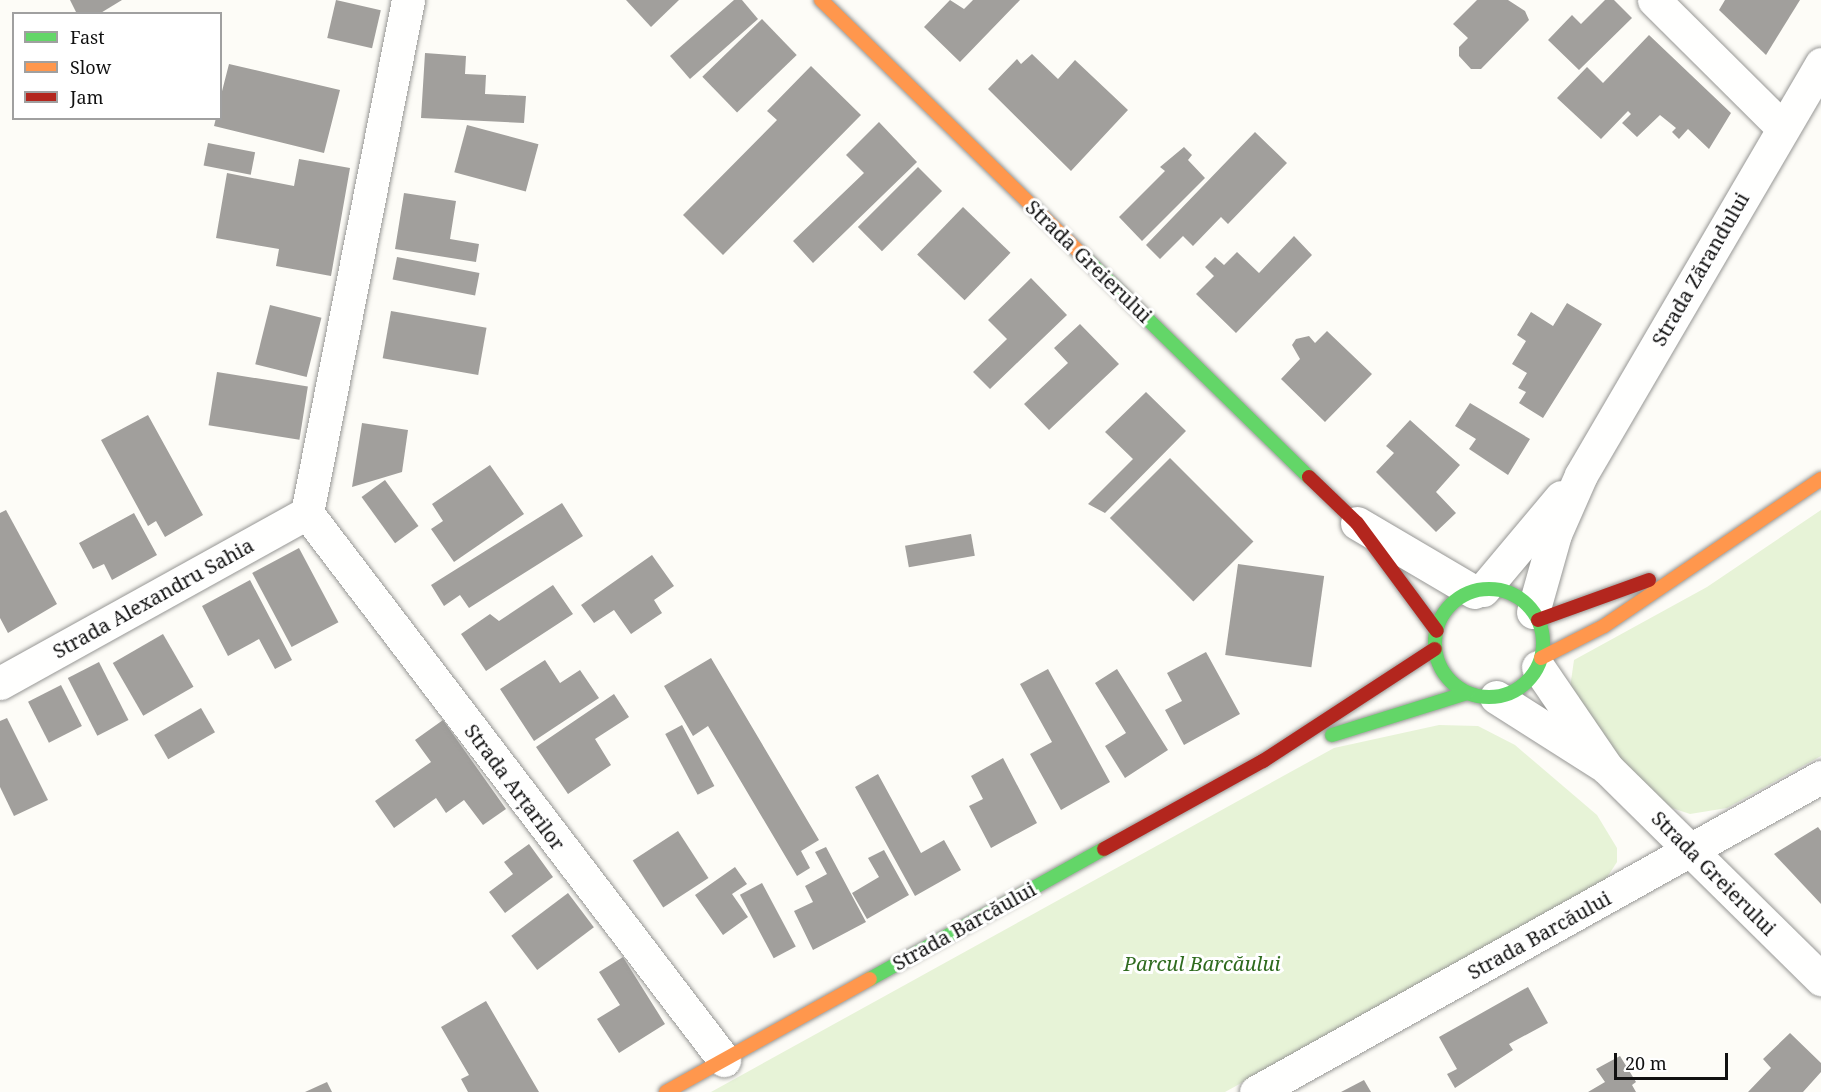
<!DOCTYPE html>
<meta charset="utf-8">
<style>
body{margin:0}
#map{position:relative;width:1821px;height:1092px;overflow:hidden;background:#fdfcf7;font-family:"Noto Serif",serif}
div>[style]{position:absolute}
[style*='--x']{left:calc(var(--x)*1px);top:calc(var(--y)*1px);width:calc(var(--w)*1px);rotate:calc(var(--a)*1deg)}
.green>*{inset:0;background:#e7f3d7}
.building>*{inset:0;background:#a19f9c;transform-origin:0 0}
.roads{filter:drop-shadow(0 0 2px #979795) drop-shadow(0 0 2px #979795)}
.street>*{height:33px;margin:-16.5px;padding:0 16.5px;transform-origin:16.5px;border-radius:16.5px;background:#fffffe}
.fast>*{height:14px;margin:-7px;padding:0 7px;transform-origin:7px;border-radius:7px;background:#63d668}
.fast>.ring{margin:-7px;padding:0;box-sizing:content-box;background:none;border:14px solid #63d668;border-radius:50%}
.slow>*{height:14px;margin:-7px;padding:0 7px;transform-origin:7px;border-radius:7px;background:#ff974d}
.jam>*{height:14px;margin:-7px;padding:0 7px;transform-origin:7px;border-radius:7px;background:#b3261e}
span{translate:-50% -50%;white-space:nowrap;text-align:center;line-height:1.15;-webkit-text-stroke:6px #fff;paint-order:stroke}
.street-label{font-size:20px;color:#111}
.park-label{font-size:20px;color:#2f6b1f;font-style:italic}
.legend{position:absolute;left:12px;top:12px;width:210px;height:108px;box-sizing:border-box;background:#fff;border:2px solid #a0a0a0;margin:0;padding:8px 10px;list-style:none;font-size:18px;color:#111}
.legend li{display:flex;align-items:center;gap:12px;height:30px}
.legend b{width:30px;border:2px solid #a0a0a0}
.scale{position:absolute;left:1614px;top:1053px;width:114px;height:27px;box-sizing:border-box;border:3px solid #111;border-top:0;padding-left:8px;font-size:18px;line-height:21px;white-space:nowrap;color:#111;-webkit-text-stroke:4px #fff;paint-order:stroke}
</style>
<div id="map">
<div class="green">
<div style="clip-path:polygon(1821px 510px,1821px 756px,1727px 808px,1690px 814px,1660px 804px,1589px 735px,1569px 695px,1574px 660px,1707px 587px)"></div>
<div style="clip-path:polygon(1439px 725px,1478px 726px,1515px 745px,1597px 815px,1617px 848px,1617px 862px,1604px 882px,1225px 1092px,711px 1092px,1334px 748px)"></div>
</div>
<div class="building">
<div style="clip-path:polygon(70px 0,122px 0,99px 14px,77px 14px)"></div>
<div style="left:336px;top:0;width:46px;height:39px;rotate:13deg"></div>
<div style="clip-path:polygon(626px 0,679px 0,651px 27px)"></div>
<div style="clip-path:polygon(734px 0,742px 0,758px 19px,690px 79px,670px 56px)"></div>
<div style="clip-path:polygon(950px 0,964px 9px,973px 0,1020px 0,960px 62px,924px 27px)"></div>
<div style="clip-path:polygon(1477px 0,1508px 0,1525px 11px,1529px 20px,1481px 69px,1471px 69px,1459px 56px,1459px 47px,1468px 38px,1453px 24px)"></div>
<div style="clip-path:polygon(1605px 0,1614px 0,1632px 18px,1579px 70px,1548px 40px,1572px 15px,1581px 24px)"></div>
<div style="clip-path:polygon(1725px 0,1800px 0,1766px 55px,1719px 10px)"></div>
<div style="left:762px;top:19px;width:50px;height:83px;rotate:46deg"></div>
<div style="clip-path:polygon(1649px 35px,1731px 113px,1709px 149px,1688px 129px,1679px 139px,1672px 132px,1676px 128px,1660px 115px,1637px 137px,1622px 123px,1631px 114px,1628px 111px,1601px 139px,1557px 98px,1587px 67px,1603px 83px)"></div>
<div style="clip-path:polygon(425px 53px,466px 56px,465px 74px,486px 75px,485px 94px,526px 96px,524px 123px,421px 118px)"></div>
<div style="clip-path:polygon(1032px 54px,1058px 79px,1075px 60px,1128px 110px,1071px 171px,988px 89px,1017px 59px,1021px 64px)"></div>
<div style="clip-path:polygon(229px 64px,340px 90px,324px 153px,214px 126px,216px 118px,220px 118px,220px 99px)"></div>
<div style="clip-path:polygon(811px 66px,861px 115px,723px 255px,683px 215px,777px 120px,767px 111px)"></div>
<div style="clip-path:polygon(879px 122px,917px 162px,813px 263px,793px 241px,864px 173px,846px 155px)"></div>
<div style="left:467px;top:125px;width:74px;height:49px;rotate:15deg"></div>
<div style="clip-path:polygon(1255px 132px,1287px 163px,1228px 224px,1221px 217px,1193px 246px,1183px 236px,1160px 259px,1146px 245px)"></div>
<div style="left:208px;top:143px;width:48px;height:23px;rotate:11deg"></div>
<div style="clip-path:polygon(1184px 147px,1192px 155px,1188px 160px,1205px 178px,1142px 241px,1119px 217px,1165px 171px,1160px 167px)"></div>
<div style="clip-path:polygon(299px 159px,350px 168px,331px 276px,276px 266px,279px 249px,216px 238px,227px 173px,294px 186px)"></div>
<div style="left:918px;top:167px;width:34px;height:85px;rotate:45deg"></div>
<div style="clip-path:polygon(404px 193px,456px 201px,450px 239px,479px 244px,476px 262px,395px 249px)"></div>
<div style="left:963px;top:207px;width:66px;height:66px;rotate:44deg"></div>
<div style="clip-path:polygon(1294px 236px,1312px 255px,1236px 333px,1196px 294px,1214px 276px,1205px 267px,1215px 257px,1224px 265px,1237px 252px,1259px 273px)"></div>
<div style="left:397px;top:257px;width:84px;height:23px;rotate:11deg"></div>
<div style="clip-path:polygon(1031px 278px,1067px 315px,990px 389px,973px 372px,1007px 339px,988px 320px)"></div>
<div style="clip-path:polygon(1567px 303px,1602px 324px,1543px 418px,1519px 403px,1526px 392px,1518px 388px,1527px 373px,1512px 364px,1526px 341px,1517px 335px,1531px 312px,1553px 326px)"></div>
<div style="left:270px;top:305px;width:53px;height:61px;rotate:14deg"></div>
<div style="left:391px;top:311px;width:97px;height:48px;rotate:10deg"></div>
<div style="clip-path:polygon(1080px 324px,1119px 364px,1049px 430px,1024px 404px,1068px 363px,1054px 348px)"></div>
<div style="clip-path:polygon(1327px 331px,1372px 374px,1325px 422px,1281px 379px,1300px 359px,1292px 345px,1296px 339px,1309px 336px,1315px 343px)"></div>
<div style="left:217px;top:372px;width:92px;height:54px;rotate:9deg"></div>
<div style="clip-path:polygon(1146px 392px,1186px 431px,1105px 513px,1088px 504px,1133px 459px,1105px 432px)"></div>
<div style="clip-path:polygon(1470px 403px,1530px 439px,1508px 475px,1469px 449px,1476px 439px,1455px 426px)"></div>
<div style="clip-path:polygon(148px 415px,203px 515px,165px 537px,156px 521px,148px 526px,101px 440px)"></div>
<div style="clip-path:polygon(1410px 420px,1460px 465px,1436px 492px,1456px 513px,1436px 532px,1376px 472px,1394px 453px,1386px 446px)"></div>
<div style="clip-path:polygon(362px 423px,408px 430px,402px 472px,352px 487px)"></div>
<div style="left:1170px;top:458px;width:118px;height:85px;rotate:45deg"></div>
<div style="clip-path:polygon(490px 465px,524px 514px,454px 562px,431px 529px,443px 521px,432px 504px)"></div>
<div style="left:385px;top:480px;width:57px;height:29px;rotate:54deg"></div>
<div style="clip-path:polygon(562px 503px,583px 536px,469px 608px,460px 595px,444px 606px,431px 585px)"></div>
<div style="clip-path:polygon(6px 510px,57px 604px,8px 633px,0 618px,0 513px)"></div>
<div style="clip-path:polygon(134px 513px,157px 555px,112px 580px,104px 564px,93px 569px,79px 543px)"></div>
<div style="left:971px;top:534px;width:22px;height:67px;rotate:80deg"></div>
<div style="left:299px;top:548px;width:84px;height:53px;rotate:62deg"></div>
<div style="clip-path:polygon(652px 555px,674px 586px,654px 600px,662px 613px,631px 634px,614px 610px,594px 623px,581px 605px)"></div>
<div style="left:1238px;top:564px;width:87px;height:92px;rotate:8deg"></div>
<div style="clip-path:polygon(250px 580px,292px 660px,275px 669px,259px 639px,228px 656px,202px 606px)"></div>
<div style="clip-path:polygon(553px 585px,573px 614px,486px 671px,461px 634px,490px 614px,499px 621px)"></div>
<div style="left:163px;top:634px;width:61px;height:58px;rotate:60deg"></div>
<div style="clip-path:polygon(1206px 652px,1240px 714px,1184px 745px,1165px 710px,1182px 701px,1167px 673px)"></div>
<div style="clip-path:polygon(711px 658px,819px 840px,801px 851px,810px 868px,797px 876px,708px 726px,693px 736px,664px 686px)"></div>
<div style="clip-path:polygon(545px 660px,560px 683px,580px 670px,599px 698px,534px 741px,500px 689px)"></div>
<div style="left:99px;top:662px;width:65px;height:35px;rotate:63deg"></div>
<div style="clip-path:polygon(1048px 669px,1110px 782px,1061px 810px,1030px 754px,1052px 742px,1020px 684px)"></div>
<div style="clip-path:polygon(1117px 669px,1168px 750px,1125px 778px,1105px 746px,1126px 733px,1095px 683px)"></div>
<div style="left:61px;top:685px;width:46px;height:37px;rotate:63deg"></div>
<div style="clip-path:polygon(614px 694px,629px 717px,595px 739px,611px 765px,568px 794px,536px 747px)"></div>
<div style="left:201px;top:708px;width:28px;height:54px;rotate:60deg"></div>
<div style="clip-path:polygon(7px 718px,48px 800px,14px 816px,0 787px,0 721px)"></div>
<div style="clip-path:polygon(443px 720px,506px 809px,483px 825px,464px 800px,446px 813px,436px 798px,394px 828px,375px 801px,431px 762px,415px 740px)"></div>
<div style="left:682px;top:725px;width:69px;height:19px;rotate:62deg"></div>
<div style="clip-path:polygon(1003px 758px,1037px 823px,991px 848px,969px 806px,983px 799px,971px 776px)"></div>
<div style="clip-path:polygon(878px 774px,921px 853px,944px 840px,961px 870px,915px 896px,855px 787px)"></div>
<div style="clip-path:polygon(1818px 827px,1821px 831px,1821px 904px,1774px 854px)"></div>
<div style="left:678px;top:831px;width:56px;height:54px;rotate:57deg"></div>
<div style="clip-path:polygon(529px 844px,553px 877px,505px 913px,489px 892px,513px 874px,504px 862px)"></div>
<div style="clip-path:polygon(826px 847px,866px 922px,813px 950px,794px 911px,813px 902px,805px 886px,827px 874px,815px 852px)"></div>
<div style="clip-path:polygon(884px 850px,909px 895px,867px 919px,852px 893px,879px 877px,868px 858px)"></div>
<div style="clip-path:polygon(735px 867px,747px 884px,732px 894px,748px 917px,723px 935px,695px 895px)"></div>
<div style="left:762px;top:883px;width:72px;height:25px;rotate:62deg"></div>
<div style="left:568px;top:893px;width:43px;height:71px;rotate:53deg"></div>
<div style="clip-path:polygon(623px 957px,665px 1024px,619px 1053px,597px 1019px,620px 1005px,599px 972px)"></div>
<div style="clip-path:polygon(1528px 987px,1548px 1023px,1509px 1044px,1513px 1050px,1455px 1088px,1447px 1074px,1457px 1069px,1439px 1037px)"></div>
<div style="clip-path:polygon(486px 1001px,539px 1092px,468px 1092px,461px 1079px,469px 1075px,441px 1027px)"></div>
<div style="clip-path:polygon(1790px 1033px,1821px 1063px,1821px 1072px,1803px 1092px,1748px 1092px,1771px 1068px,1763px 1059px)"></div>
<div style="clip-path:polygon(1620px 1056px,1636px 1082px,1632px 1085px,1636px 1092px,1588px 1092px,1605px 1082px,1596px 1069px)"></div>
<div style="clip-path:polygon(1364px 1080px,1371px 1092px,1341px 1092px)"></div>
<div style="clip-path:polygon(327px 1082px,332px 1092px,305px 1092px)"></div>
</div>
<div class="roads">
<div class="street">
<div style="--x:1654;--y:0;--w:180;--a:44.8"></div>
<div style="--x:307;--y:513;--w:688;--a:52.68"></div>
<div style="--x:307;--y:513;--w:523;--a:-78.86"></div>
<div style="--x:1357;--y:523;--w:136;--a:30.5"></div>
<div style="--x:1483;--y:590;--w:121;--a:-50"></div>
<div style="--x:1533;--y:612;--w:81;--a:-74.2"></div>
<div style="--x:1555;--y:534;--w:64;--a:-66.2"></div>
<div style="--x:1581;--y:475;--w:476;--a:-59.7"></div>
<div style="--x:1538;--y:667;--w:122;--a:55.7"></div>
<div style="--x:1607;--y:768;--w:301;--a:44.6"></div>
<div style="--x:0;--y:683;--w:351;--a:-29"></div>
<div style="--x:1496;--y:697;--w:125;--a:32.5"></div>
<div style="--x:1256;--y:1092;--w:647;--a:-29.14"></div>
</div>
<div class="fast">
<div style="--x:1080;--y:253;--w:320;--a:44.4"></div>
<div class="ring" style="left:1435px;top:589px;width:94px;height:94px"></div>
<div style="--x:1332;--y:735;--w:141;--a:-17.3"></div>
<div style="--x:870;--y:979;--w:268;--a:-29.1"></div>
</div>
<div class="slow">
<div style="--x:821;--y:0;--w:362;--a:44.3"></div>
<div style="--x:1541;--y:658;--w:71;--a:-26.9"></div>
<div style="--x:1604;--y:626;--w:262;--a:-34.1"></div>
<div style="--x:666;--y:1092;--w:233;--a:-29"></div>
</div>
<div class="jam">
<div style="--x:1309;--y:477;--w:66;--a:43.8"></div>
<div style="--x:1357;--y:523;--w:134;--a:53.5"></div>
<div style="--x:1538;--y:620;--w:118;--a:-19.8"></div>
<div style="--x:1104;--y:849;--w:182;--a:-29"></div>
<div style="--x:1263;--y:761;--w:205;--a:-33.1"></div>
</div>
</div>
<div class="street-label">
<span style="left:1089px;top:261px;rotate:44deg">Strada Greierului</span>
<span style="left:1700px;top:269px;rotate:-60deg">Strada Zărandului</span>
<span style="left:153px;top:598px;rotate:-29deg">Strada Alexandru Sahia</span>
<span style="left:515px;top:787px;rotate:53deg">Strada Arțarilor</span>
<span style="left:1714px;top:873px;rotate:45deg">Strada Greierului</span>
<span style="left:964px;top:926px;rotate:-29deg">Strada Barcăului</span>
<span style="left:1539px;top:935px;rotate:-29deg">Strada Barcăului</span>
</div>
<div class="park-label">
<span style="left:1202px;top:963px">Parcul Barcăului</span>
</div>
<ul class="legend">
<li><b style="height:8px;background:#63d668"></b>Fast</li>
<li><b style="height:8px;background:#ff974d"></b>Slow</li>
<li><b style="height:8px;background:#b3261e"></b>Jam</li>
</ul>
<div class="scale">20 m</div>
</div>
